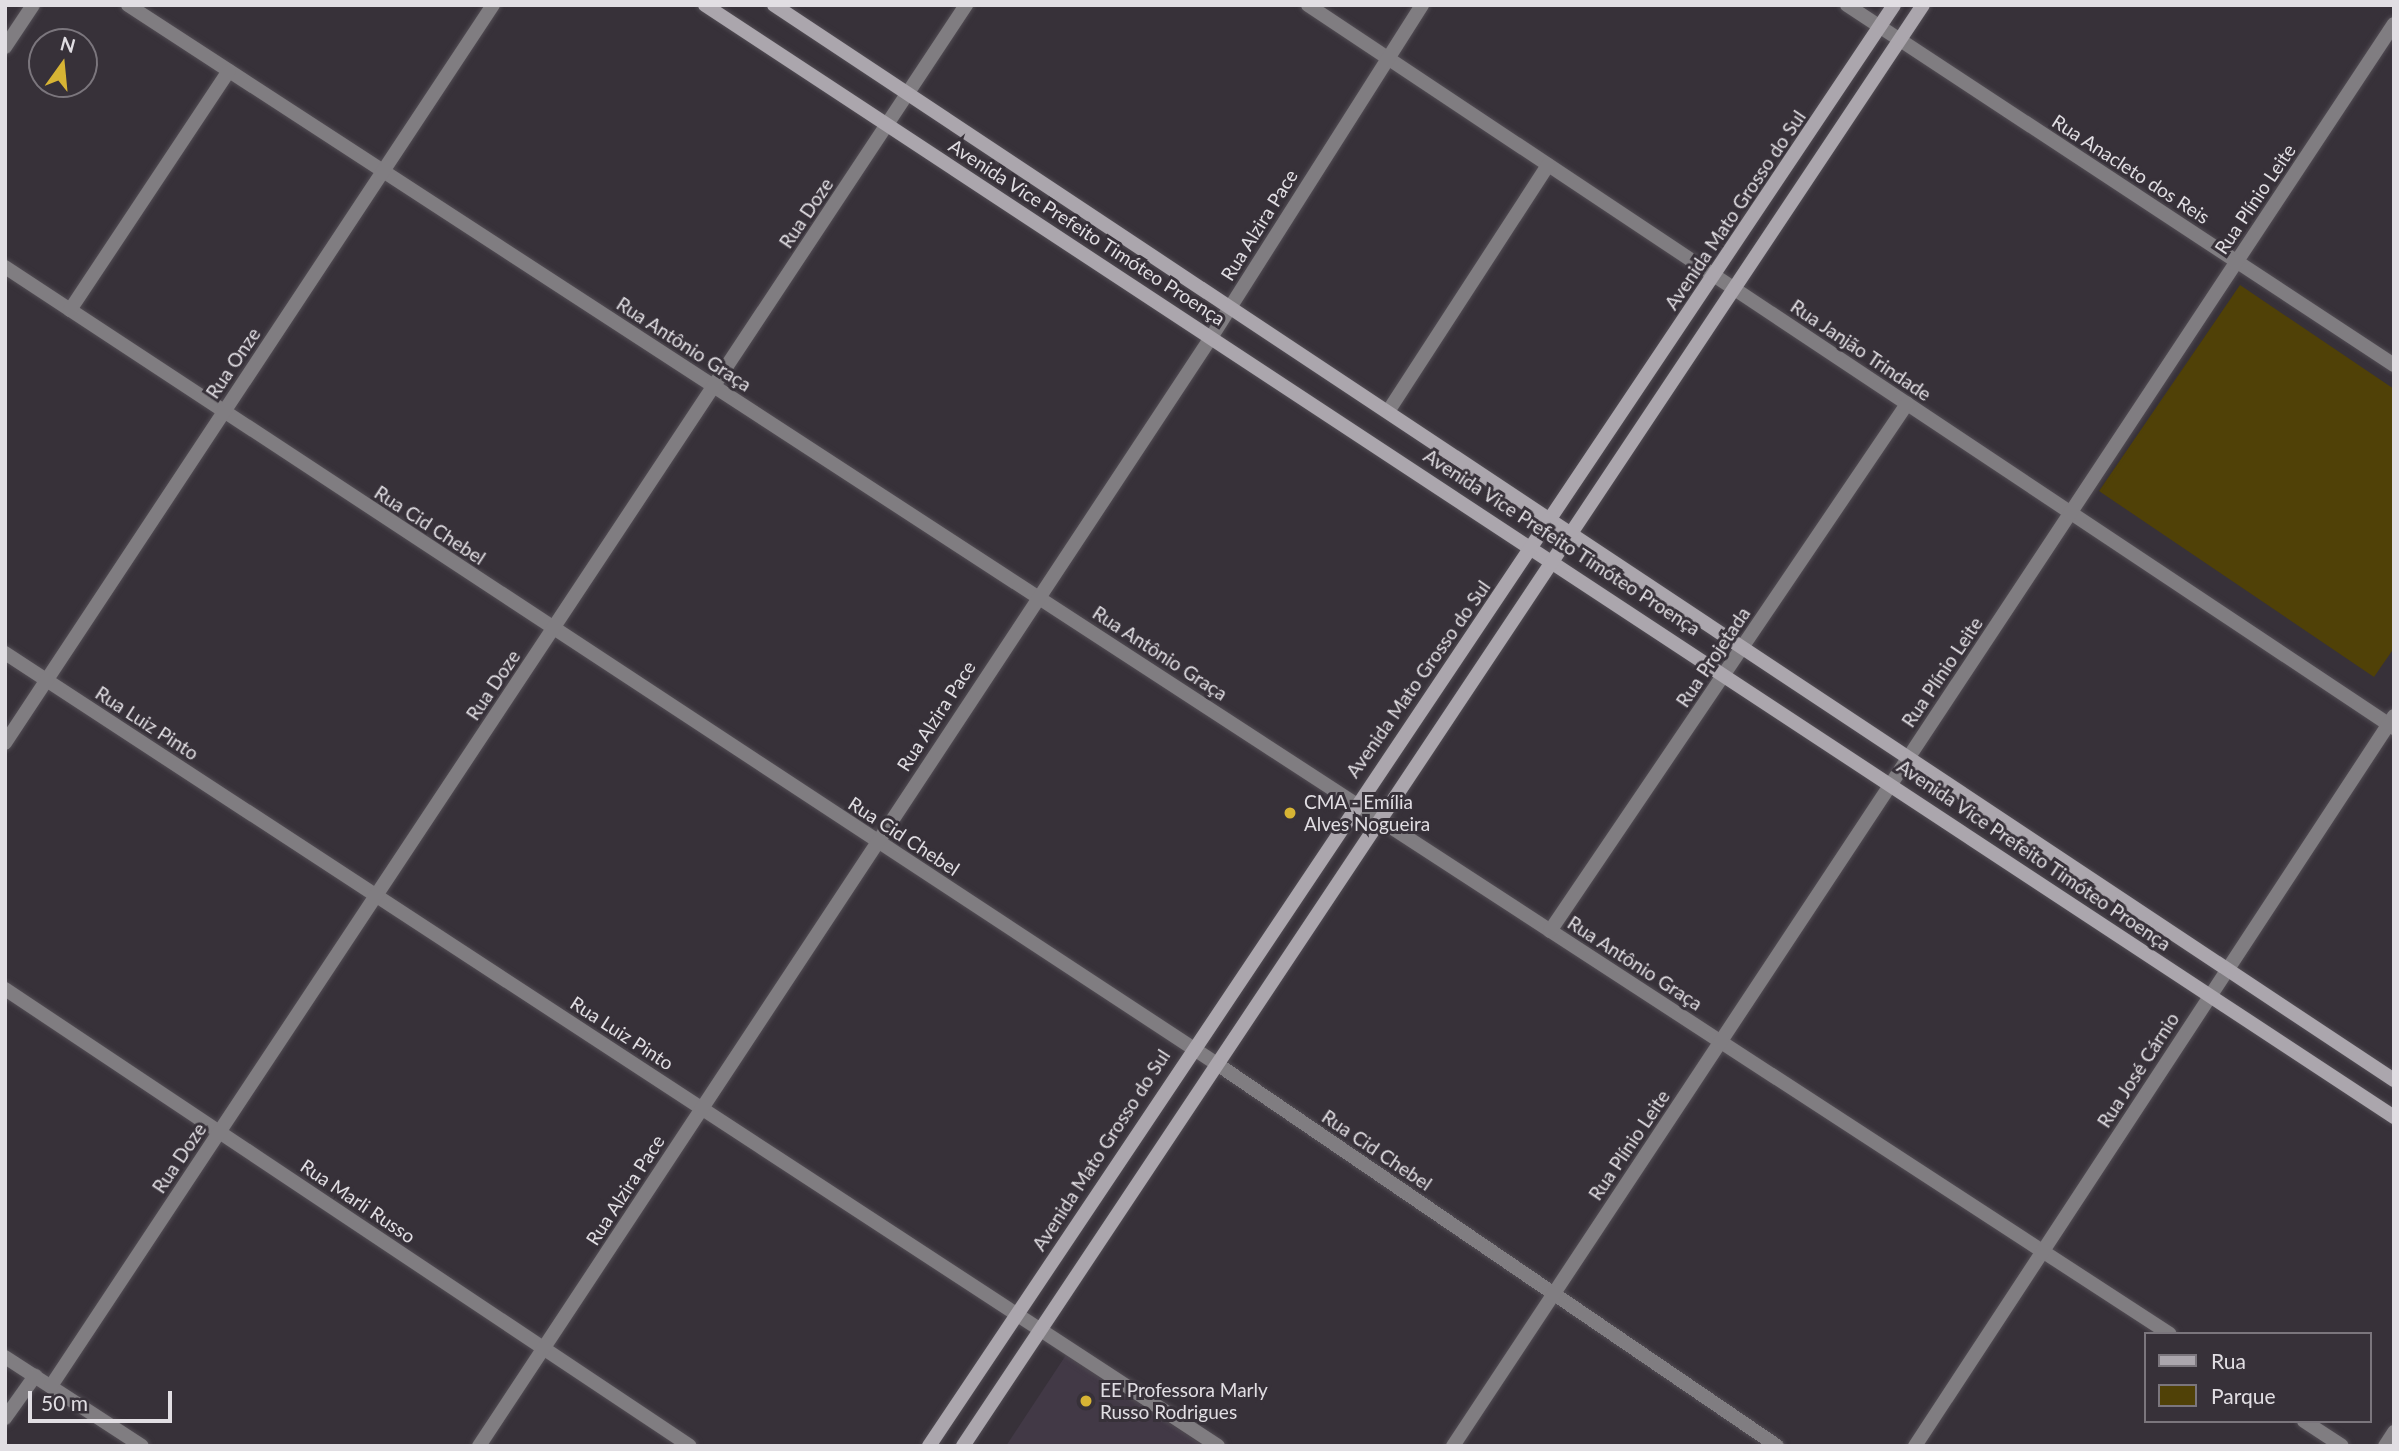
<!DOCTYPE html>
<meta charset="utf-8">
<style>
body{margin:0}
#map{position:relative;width:2399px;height:1451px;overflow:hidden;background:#373139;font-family:Lato,sans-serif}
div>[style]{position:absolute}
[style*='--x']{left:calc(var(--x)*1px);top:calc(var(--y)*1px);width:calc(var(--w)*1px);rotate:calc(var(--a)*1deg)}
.built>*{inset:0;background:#423946}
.green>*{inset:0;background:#504107}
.roads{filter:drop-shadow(0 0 2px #524d54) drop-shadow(0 0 2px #524d54)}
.street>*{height:14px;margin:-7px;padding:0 7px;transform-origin:7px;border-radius:7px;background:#807d81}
.secondary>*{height:14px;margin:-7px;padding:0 7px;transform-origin:7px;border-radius:7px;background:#aba6ad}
.dots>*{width:19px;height:19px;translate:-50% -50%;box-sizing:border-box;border:4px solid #373139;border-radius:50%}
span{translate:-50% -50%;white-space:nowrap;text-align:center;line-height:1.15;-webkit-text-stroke:6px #373139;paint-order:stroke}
.street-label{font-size:19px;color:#e1dee3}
.poi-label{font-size:19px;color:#e1dee3}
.left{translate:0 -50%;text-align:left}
.frame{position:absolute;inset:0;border:7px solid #e1dee3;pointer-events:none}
.legend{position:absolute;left:2144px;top:1332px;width:228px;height:91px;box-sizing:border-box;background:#373139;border:2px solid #7b767d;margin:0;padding:9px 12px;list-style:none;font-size:21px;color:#e1dee3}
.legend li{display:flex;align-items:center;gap:14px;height:35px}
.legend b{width:35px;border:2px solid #7b767d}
.north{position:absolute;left:28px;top:28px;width:70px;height:70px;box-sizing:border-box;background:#373139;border:2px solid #7b767d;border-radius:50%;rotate:15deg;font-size:19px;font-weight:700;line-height:28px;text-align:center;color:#e1dee3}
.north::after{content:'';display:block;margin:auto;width:24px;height:32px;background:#d7b434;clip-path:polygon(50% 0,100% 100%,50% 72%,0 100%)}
.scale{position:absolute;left:28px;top:1391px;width:144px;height:32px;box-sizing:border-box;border:4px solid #e1dee3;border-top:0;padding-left:9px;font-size:21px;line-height:24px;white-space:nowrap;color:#e1dee3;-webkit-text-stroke:5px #373139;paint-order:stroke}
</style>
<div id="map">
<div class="built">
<div style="clip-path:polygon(1066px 1355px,1204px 1446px,1006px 1446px)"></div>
</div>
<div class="green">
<div style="clip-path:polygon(2240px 285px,2394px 389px,2394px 648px,2374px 677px,2099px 491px)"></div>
</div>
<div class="roads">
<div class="street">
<div style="--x:128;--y:5;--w:2436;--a:33.06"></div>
<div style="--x:1308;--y:5;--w:1305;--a:33.65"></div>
<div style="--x:1847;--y:5;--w:655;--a:33.35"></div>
<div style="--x:5;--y:47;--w:50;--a:-56.3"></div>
<div style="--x:5;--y:267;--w:1454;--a:33.33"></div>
<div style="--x:1220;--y:1066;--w:674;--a:34.3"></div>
<div style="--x:70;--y:310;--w:287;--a:-56.4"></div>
<div style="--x:1389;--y:410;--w:292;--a:-57"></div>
<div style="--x:5;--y:653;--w:1449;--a:33.17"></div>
<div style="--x:5;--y:743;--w:885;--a:-56.53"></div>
<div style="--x:1550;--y:931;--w:637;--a:-55.89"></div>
<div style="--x:5;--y:989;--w:823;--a:33.71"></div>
<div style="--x:5;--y:1357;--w:163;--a:33"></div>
<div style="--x:51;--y:1386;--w:1657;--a:-56.47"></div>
<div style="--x:5;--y:1418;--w:52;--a:-54.5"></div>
<div style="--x:2304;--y:1421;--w:45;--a:33.3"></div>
<div style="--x:479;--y:1446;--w:1330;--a:-56.56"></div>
<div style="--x:1212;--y:336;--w:392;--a:-57.6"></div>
<div style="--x:1453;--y:1446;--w:1705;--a:-56.51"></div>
<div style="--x:1915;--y:1446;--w:873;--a:-56.73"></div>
<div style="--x:2385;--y:1446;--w:17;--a:-57"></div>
</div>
<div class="secondary">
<div style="--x:705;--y:5;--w:2022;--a:33.36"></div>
<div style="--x:774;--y:5;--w:1944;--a:33.57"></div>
<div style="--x:929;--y:1446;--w:1734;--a:-56.19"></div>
<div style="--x:963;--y:1446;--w:1731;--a:-56.33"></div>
</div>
</div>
<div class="dots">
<div style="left:1290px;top:813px;background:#d7b434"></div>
<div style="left:1086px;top:1401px;background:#d7b434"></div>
</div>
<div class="street-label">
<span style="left:2131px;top:169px;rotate:33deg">Rua Anacleto dos Reis</span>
<span style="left:2255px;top:199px;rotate:-56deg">Rua Plínio Leite</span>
<span style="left:1735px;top:210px;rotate:-56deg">Avenida Mato Grosso do Sul</span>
<span style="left:806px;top:213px;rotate:-56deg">Rua Doze</span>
<span style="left:1259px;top:225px;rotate:-58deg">Rua Alzira Pace</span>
<span style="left:1087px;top:232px;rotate:33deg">Avenida Vice Prefeito Timóteo Proença</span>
<span style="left:684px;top:344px;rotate:33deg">Rua Antônio Graça</span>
<span style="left:1861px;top:350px;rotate:34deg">Rua Janjão Trindade</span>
<span style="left:233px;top:363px;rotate:-56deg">Rua Onze</span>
<span style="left:430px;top:525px;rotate:33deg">Rua Cid Chebel</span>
<span style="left:1562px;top:542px;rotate:33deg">Avenida Vice Prefeito Timóteo Proença</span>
<span style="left:1160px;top:653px;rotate:33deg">Rua Antônio Graça</span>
<span style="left:1713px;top:657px;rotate:-56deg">Rua Projetada</span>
<span style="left:1942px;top:672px;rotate:-56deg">Rua Plínio Leite</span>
<span style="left:1418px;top:679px;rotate:-55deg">Avenida Mato Grosso do Sul</span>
<span style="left:493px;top:685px;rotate:-56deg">Rua Doze</span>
<span style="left:936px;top:716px;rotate:-57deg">Rua Alzira Pace</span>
<span style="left:147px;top:723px;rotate:33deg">Rua Luiz Pinto</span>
<span style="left:904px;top:836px;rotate:33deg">Rua Cid Chebel</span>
<span style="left:2034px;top:855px;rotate:34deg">Avenida Vice Prefeito Timóteo Proença</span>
<span style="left:1635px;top:963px;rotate:33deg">Rua Antônio Graça</span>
<span style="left:622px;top:1033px;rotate:33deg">Rua Luiz Pinto</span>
<span style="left:2138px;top:1070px;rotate:-57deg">Rua José Cárnio</span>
<span style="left:1629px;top:1145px;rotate:-56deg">Rua Plínio Leite</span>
<span style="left:1101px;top:1150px;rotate:-57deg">Avenida Mato Grosso do Sul</span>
<span style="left:1377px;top:1150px;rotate:34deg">Rua Cid Chebel</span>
<span style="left:179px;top:1158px;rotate:-56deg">Rua Doze</span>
<span style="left:625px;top:1190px;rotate:-57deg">Rua Alzira Pace</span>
<span style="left:358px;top:1201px;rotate:34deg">Rua Marli Russo</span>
</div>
<div class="poi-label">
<span class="left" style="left:1304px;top:813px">CMA - Emília<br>Alves Nogueira</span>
<span class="left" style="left:1100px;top:1401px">EE Professora Marly<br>Russo Rodrigues</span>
</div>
<div class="frame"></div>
<ul class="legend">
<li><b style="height:9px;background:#aba6ad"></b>Rua</li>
<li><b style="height:19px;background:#504107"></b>Parque</li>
</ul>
<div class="north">N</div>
<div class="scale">50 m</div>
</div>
